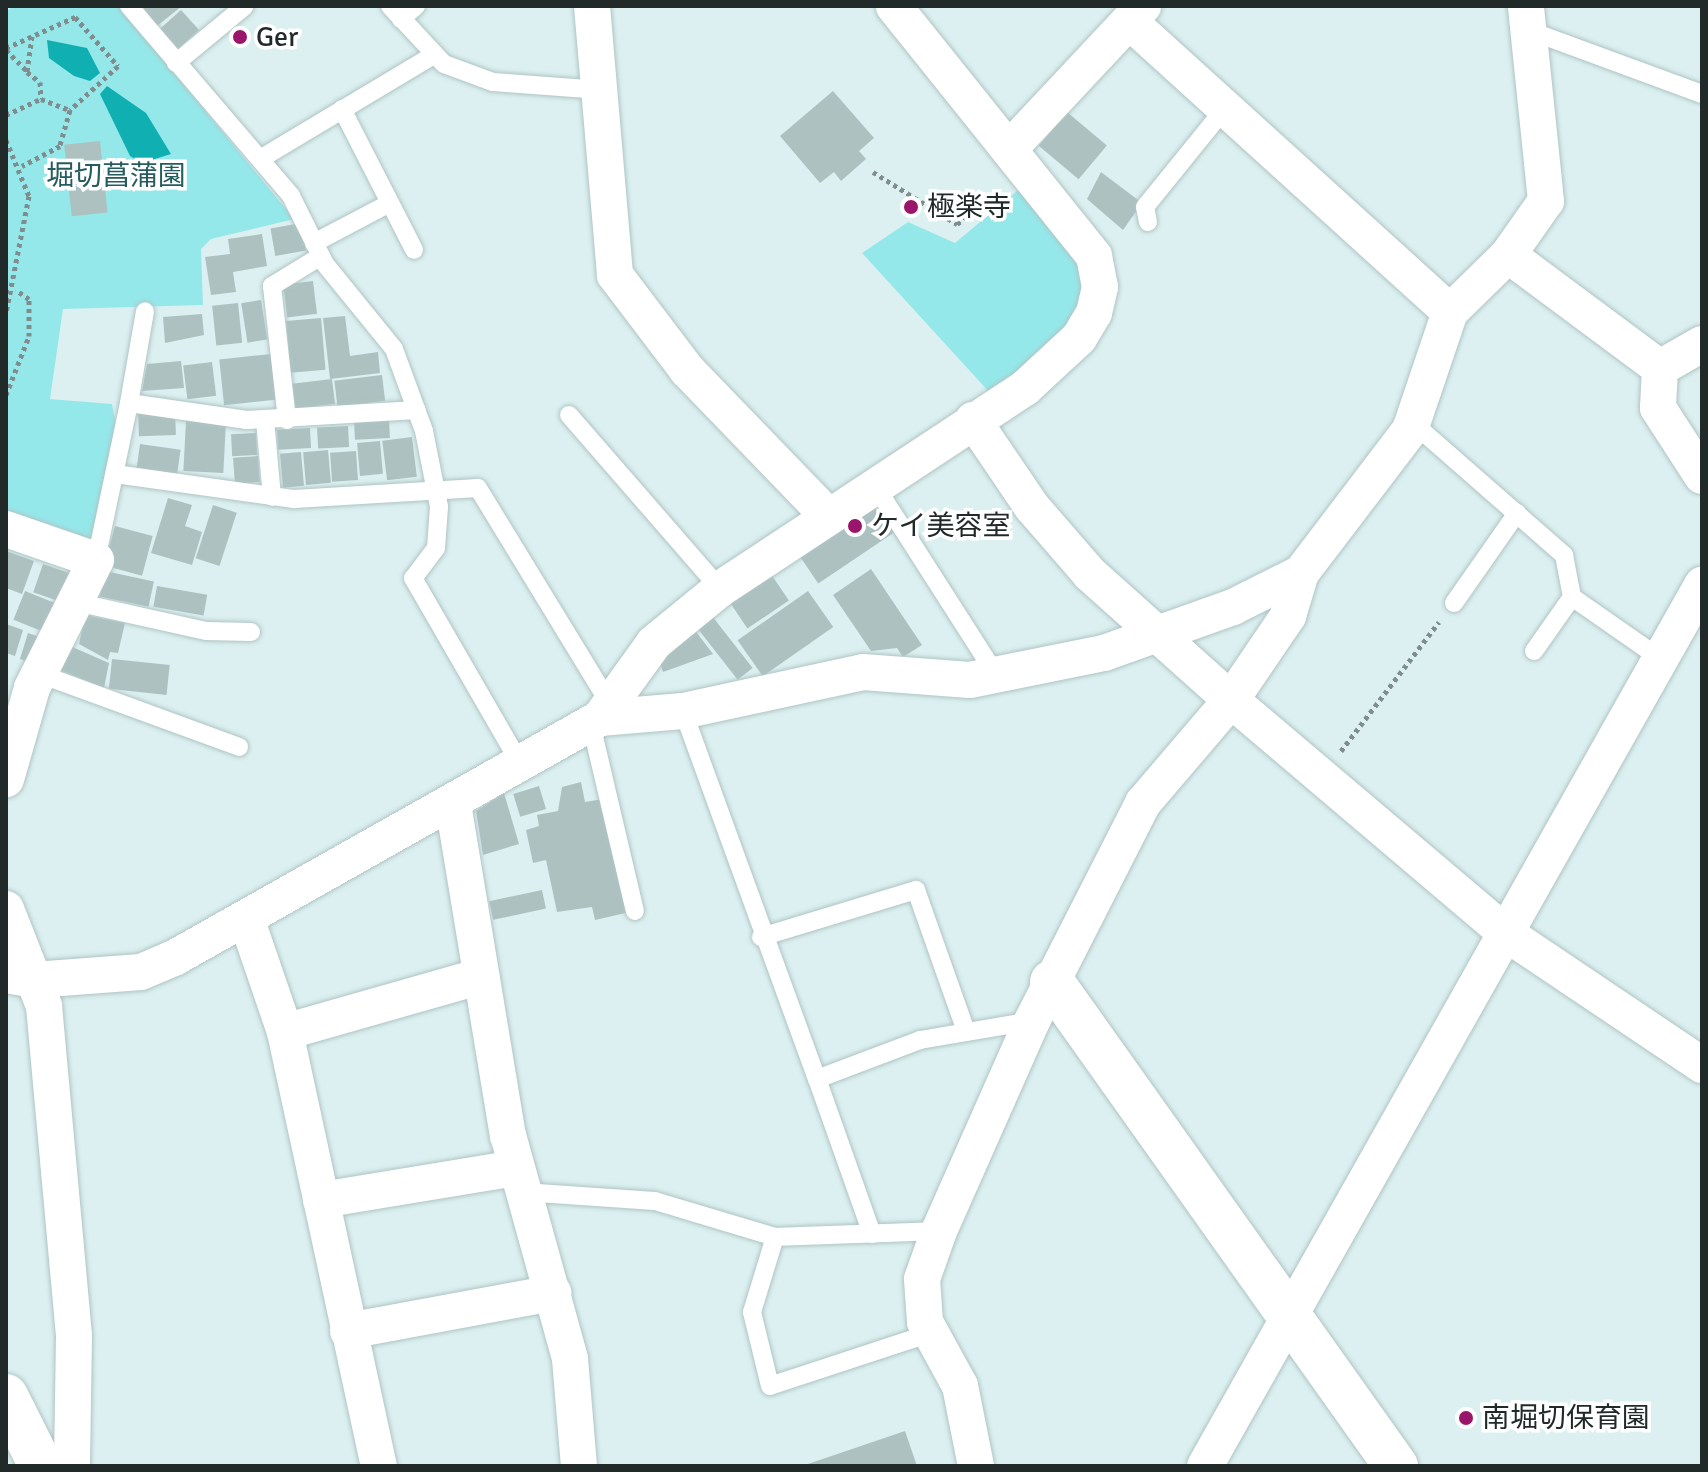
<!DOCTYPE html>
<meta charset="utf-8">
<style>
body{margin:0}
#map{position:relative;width:1708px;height:1472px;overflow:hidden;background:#dcf0f1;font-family:Signika,"Noto Sans JP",sans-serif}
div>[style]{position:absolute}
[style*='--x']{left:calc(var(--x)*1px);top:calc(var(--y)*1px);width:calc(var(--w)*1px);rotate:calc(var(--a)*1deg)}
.green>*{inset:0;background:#95e8ea}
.water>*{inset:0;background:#10afb2}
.building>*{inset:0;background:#adc1c1;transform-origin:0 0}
.path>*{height:5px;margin-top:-2.5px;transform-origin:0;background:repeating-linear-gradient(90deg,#808d8e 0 4px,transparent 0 8px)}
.roads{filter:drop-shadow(0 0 2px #b0c4c4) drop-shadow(0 0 2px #b0c4c4)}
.service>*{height:18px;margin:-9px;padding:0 9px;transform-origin:9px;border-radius:9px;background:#fff}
.minor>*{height:36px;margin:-18px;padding:0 18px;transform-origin:18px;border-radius:18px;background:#fff}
.tertiary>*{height:44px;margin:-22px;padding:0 22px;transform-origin:22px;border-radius:22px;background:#fff}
.secondary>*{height:44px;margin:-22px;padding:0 22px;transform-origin:22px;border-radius:22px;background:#fff}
.dots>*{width:22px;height:22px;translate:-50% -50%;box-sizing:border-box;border:4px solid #fff;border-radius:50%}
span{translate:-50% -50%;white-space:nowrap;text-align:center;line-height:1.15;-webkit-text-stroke:7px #fff;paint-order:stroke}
.poi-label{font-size:28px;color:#222929}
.left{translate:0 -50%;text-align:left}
.park-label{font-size:28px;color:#255d5e}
.frame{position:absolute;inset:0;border:8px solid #222929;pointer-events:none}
</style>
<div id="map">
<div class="green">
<div style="clip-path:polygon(13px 6px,119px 6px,294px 219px,211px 239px,201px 249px,203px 305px,63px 309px,50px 399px,112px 404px,117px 430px,95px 537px,80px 545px,6px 521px,6px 12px)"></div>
<div style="clip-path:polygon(1023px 186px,1083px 263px,1087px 295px,1065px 337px,991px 394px,862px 253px,908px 222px,955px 243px)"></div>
</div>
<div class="water">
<div style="clip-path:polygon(47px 40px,87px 48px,100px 73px,90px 81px,74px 76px,49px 58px)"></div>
<div style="clip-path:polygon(107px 86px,146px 113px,171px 154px,142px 163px,130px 156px,100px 94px)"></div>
</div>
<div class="building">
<div style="clip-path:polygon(142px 6px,182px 6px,157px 26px)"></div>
<div style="left:181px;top:10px;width:27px;height:28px;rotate:48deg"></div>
<div style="clip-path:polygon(833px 91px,874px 138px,859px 151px,866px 159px,841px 181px,834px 172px,820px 183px,780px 136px)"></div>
<div style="left:1067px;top:112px;width:52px;height:44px;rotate:40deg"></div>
<div style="left:100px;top:141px;width:72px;height:36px;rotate:84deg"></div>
<div style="clip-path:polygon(1101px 172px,1142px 203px,1123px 230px,1087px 199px)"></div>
<div style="left:301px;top:223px;width:28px;height:31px;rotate:80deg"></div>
<div style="clip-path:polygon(262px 234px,267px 266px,233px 272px,236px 292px,211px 295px,205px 257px,230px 254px,228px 239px)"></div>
<div style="left:313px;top:281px;width:33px;height:30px;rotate:83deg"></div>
<div style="left:261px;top:300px;width:40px;height:20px;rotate:81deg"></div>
<div style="left:238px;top:303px;width:40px;height:26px;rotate:84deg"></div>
<div style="clip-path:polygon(202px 314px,204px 335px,165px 343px,163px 317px)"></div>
<div style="clip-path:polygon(345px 316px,350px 356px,378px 352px,380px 373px,330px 379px,323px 318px)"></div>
<div style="left:321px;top:318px;width:52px;height:35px;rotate:85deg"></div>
<div style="left:271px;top:354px;width:46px;height:52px;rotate:84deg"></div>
<div style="clip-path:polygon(181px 361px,184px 388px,142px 391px,147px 364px)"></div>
<div style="left:212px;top:362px;width:34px;height:29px;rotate:83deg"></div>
<div style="left:382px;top:375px;width:26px;height:48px;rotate:83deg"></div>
<div style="left:332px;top:379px;width:25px;height:40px;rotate:83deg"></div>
<div style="left:175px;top:409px;width:26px;height:37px;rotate:88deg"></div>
<div style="left:389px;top:420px;width:18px;height:35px;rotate:87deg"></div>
<div style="left:186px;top:421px;width:40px;height:50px;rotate:3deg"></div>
<div style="left:348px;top:426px;width:21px;height:31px;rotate:87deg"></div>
<div style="left:310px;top:428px;width:20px;height:33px;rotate:87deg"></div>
<div style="left:256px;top:433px;width:22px;height:25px;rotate:87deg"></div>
<div style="left:412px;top:437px;width:40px;height:30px;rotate:83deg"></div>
<div style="left:380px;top:441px;width:33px;height:23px;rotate:85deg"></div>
<div style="left:140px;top:444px;width:41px;height:27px;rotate:8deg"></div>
<div style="left:328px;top:450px;width:33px;height:25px;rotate:85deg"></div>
<div style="left:356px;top:451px;width:29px;height:26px;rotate:86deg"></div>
<div style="left:301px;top:452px;width:34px;height:21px;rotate:85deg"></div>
<div style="left:258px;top:456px;width:26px;height:25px;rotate:86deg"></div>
<div style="clip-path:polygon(168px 498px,192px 505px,185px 526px,202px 532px,192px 565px,151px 553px)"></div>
<div style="left:873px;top:502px;width:37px;height:91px;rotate:56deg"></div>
<div style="left:213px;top:505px;width:25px;height:56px;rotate:18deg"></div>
<div style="left:115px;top:526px;width:39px;height:41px;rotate:15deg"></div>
<div style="clip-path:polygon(6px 551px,34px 561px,22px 594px,6px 588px)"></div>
<div style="left:43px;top:564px;width:40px;height:30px;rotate:19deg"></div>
<div style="clip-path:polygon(871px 569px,922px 645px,903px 657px,897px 648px,871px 651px,833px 595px)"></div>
<div style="left:105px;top:571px;width:50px;height:26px;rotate:12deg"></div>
<div style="left:771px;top:574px;width:32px;height:50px;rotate:56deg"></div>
<div style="left:157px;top:586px;width:51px;height:21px;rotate:10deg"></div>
<div style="left:25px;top:591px;width:43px;height:31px;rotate:22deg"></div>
<div style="left:808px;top:591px;width:44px;height:86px;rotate:55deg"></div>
<div style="clip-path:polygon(85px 615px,125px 623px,118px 653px,110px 652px,108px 660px,79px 644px)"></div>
<div style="left:712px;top:616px;width:66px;height:19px;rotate:52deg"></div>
<div style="clip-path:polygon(6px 624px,23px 630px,15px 656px,6px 653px)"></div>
<div style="clip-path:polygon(694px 629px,713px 654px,663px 672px,659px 660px)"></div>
<div style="clip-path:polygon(28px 633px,51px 641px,31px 663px,20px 659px)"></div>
<div style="clip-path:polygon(70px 646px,109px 663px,104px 688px,60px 670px)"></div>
<div style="left:112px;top:659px;width:58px;height:30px;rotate:6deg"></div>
<div style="clip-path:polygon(581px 782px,585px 802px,603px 799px,630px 912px,595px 920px,592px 907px,557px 912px,546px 860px,533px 863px,526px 830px,539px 826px,537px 815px,558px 811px,562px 787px)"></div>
<div style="left:539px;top:786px;width:24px;height:27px;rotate:73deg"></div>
<div style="clip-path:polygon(504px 793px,519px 844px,483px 855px,476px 811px)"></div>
<div style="left:542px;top:890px;width:19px;height:54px;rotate:78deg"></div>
<div style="clip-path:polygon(905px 1431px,917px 1466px,805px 1466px,805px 1465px)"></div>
</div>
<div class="path">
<div style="--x:32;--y:36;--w:36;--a:98"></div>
<div style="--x:27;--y:72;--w:16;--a:38"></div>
<div style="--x:40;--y:82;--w:17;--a:87"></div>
<div style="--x:6;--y:48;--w:76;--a:-24.2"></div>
<div style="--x:75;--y:17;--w:65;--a:48.7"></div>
<div style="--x:118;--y:66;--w:65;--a:137.5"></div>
<div style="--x:70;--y:110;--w:37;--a:106"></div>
<div style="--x:60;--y:146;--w:43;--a:152.2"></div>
<div style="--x:6;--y:50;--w:30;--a:45"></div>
<div style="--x:6;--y:115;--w:38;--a:-25"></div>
<div style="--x:41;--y:99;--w:31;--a:21"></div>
<div style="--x:6;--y:140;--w:61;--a:67.7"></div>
<div style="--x:29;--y:196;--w:119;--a:101.1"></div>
<div style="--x:873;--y:172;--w:99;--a:31.8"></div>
<div style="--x:957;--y:224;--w:53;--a:-38.8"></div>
<div style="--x:6;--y:395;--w:63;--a:-68.7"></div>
<div style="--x:29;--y:336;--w:37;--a:-90"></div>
<div style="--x:29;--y:299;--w:16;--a:-145"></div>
<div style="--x:1341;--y:751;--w:162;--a:-52.8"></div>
</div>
<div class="roads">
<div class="service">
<div style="--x:129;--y:6;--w:250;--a:49.5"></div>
<div style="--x:291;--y:196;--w:76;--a:63.4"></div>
<div style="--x:325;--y:264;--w:109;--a:50.9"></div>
<div style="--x:394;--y:349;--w:87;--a:69.9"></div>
<div style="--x:424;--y:431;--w:77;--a:78.8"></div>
<div style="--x:439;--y:507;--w:41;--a:94.2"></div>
<div style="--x:436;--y:548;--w:38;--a:127"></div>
<div style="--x:413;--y:578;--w:214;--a:60"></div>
<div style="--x:390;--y:6;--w:79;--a:47"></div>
<div style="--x:444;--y:64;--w:52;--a:20.2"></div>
<div style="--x:493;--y:82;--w:108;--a:4.2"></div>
<div style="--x:401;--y:19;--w:20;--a:-41"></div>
<div style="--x:1528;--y:30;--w:185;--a:20.2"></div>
<div style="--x:176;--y:63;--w:89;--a:-39.6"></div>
<div style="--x:342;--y:109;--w:158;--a:62.9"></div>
<div style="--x:260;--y:159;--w:200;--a:-30.9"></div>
<div style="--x:1148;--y:222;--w:15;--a:-101"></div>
<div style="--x:1145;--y:207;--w:122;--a:-51"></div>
<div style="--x:314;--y:243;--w:86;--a:-27.8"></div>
<div style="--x:129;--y:403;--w:93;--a:-80.1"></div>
<div style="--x:569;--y:415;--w:230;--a:49"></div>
<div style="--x:265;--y:420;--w:77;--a:84.8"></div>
<div style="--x:287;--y:420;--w:135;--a:-96.4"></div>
<div style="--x:272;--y:286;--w:57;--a:-31.5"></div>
<div style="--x:1413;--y:423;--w:201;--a:41.2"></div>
<div style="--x:1564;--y:555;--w:43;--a:79.2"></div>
<div style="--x:1572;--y:597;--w:66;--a:125.1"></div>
<div style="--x:115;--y:474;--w:181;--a:8"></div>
<div style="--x:294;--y:499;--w:184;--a:-3.4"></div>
<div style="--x:478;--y:488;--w:252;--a:58.6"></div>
<div style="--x:874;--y:484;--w:227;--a:57.4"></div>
<div style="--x:96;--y:560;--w:160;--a:-78.1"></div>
<div style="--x:129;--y:403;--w:119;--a:8.2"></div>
<div style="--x:247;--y:420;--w:170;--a:-3.4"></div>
<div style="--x:1572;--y:597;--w:108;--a:34.9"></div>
<div style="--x:80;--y:603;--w:129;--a:12.5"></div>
<div style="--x:206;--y:631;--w:45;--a:1.3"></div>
<div style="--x:1454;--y:603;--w:110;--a:-55"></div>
<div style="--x:40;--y:674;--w:212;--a:20.1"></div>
<div style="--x:683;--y:711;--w:392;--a:70"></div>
<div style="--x:591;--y:724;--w:192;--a:76.8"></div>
<div style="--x:761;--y:937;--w:162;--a:-16.9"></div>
<div style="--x:916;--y:890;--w:150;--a:70.5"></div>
<div style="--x:523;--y:1192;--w:132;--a:3.9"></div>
<div style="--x:655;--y:1201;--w:125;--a:16.7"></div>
<div style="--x:872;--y:1234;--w:164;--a:-109.5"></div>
<div style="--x:817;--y:1079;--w:110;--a:-20.7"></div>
<div style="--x:920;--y:1040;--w:114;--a:-9.6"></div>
<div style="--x:931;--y:1333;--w:169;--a:161.8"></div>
<div style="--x:770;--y:1386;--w:76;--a:-103.7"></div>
<div style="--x:752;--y:1312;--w:78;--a:-73"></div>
<div style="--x:775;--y:1237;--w:164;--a:-2.1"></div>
</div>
<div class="minor">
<div style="--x:592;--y:6;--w:270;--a:85.1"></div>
<div style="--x:615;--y:275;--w:119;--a:52.8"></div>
<div style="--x:687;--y:370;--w:199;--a:46"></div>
<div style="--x:1012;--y:146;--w:192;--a:-46.9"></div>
<div style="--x:1508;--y:255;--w:189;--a:36.6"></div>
<div style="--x:1660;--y:368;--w:40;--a:92.9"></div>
<div style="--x:1658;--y:408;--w:81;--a:57.1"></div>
<div style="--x:1450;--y:312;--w:81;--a:-44.5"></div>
<div style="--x:1508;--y:255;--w:66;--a:-54.9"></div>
<div style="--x:1546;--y:201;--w:196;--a:-95.9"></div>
<div style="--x:1660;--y:368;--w:48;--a:-29.7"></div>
<div style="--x:973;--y:420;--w:105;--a:55.9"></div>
<div style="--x:1032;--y:507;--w:89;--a:49.1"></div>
<div style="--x:1090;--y:574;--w:189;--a:41.8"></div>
<div style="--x:1231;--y:700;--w:362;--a:40.3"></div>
<div style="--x:1507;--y:934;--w:235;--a:33.9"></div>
<div style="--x:6;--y:529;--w:95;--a:19"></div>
<div style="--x:96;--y:560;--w:143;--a:116.6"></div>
<div style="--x:32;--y:688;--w:95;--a:105.9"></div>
<div style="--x:600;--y:718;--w:92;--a:-54.2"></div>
<div style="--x:654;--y:643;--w:85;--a:-39.3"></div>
<div style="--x:720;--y:589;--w:365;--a:-33.4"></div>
<div style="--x:1025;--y:388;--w:74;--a:-42.8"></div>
<div style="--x:1079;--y:338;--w:29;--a:-59"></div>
<div style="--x:1094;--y:313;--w:27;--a:-77"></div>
<div style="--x:1100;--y:287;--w:32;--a:-101"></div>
<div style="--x:1094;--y:256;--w:320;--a:-128.7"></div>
<div style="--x:453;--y:804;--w:336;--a:80.6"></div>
<div style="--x:508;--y:1135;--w:232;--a:74.5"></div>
<div style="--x:570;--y:1359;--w:107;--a:85.2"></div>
<div style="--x:6;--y:909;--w:104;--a:68.6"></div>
<div style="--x:44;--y:1006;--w:331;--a:84.8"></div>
<div style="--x:74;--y:1336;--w:130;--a:90.9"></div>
<div style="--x:246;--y:918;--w:120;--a:71.1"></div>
<div style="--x:285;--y:1032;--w:444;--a:77.8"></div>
<div style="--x:6;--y:975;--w:28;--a:10"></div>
<div style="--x:34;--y:980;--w:107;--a:-4.3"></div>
<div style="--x:141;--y:972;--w:38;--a:-23"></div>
<div style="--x:176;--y:957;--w:487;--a:-29.4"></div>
<div style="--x:600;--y:718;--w:83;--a:-4.8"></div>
<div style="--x:683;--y:711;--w:184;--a:-12.2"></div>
<div style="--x:863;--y:672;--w:107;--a:4.3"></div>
<div style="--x:970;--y:680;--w:137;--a:-11.4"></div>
<div style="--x:1104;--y:653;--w:137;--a:-19.6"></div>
<div style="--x:1233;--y:607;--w:76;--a:-26.6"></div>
<div style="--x:285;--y:1032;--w:204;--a:-15.9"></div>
<div style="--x:321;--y:1200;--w:198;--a:-9.3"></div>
<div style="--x:348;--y:1331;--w:209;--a:-10.5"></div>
<div style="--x:976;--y:1466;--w:82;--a:-101.3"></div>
<div style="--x:960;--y:1386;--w:73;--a:-118.7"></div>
<div style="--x:925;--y:1322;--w:43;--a:-94"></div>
<div style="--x:922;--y:1279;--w:51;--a:-70.5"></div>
<div style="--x:939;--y:1231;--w:230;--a:-66.1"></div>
<div style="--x:1032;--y:1021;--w:245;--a:-63"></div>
<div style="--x:1143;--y:803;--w:135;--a:-49.5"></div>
<div style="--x:1231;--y:700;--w:102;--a:-55.8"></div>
<div style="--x:1288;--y:616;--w:45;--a:-73.2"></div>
<div style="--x:1301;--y:573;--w:180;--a:-52.7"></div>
<div style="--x:1410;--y:430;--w:125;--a:-71.3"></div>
<div style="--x:1450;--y:312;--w:432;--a:-137.8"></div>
<div style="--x:1205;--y:1466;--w:1012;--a:-60.57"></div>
</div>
<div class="tertiary">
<div style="--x:1052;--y:982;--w:594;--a:54.6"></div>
</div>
<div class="secondary">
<div style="--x:6;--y:1396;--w:78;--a:63.4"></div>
</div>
</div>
<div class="dots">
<div style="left:240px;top:37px;background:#99166b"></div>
<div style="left:911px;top:207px;background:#99166b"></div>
<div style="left:855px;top:526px;background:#99166b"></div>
<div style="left:1466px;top:1418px;background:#99166b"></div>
</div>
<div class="poi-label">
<span class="left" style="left:256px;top:37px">Ger</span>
<span class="left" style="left:927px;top:207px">極楽寺</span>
<span class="left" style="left:871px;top:526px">ケイ美容室</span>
<span class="left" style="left:1482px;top:1418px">南堀切保育園</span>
</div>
<div class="park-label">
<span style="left:116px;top:176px">堀切菖蒲園</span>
</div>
<div class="frame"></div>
</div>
